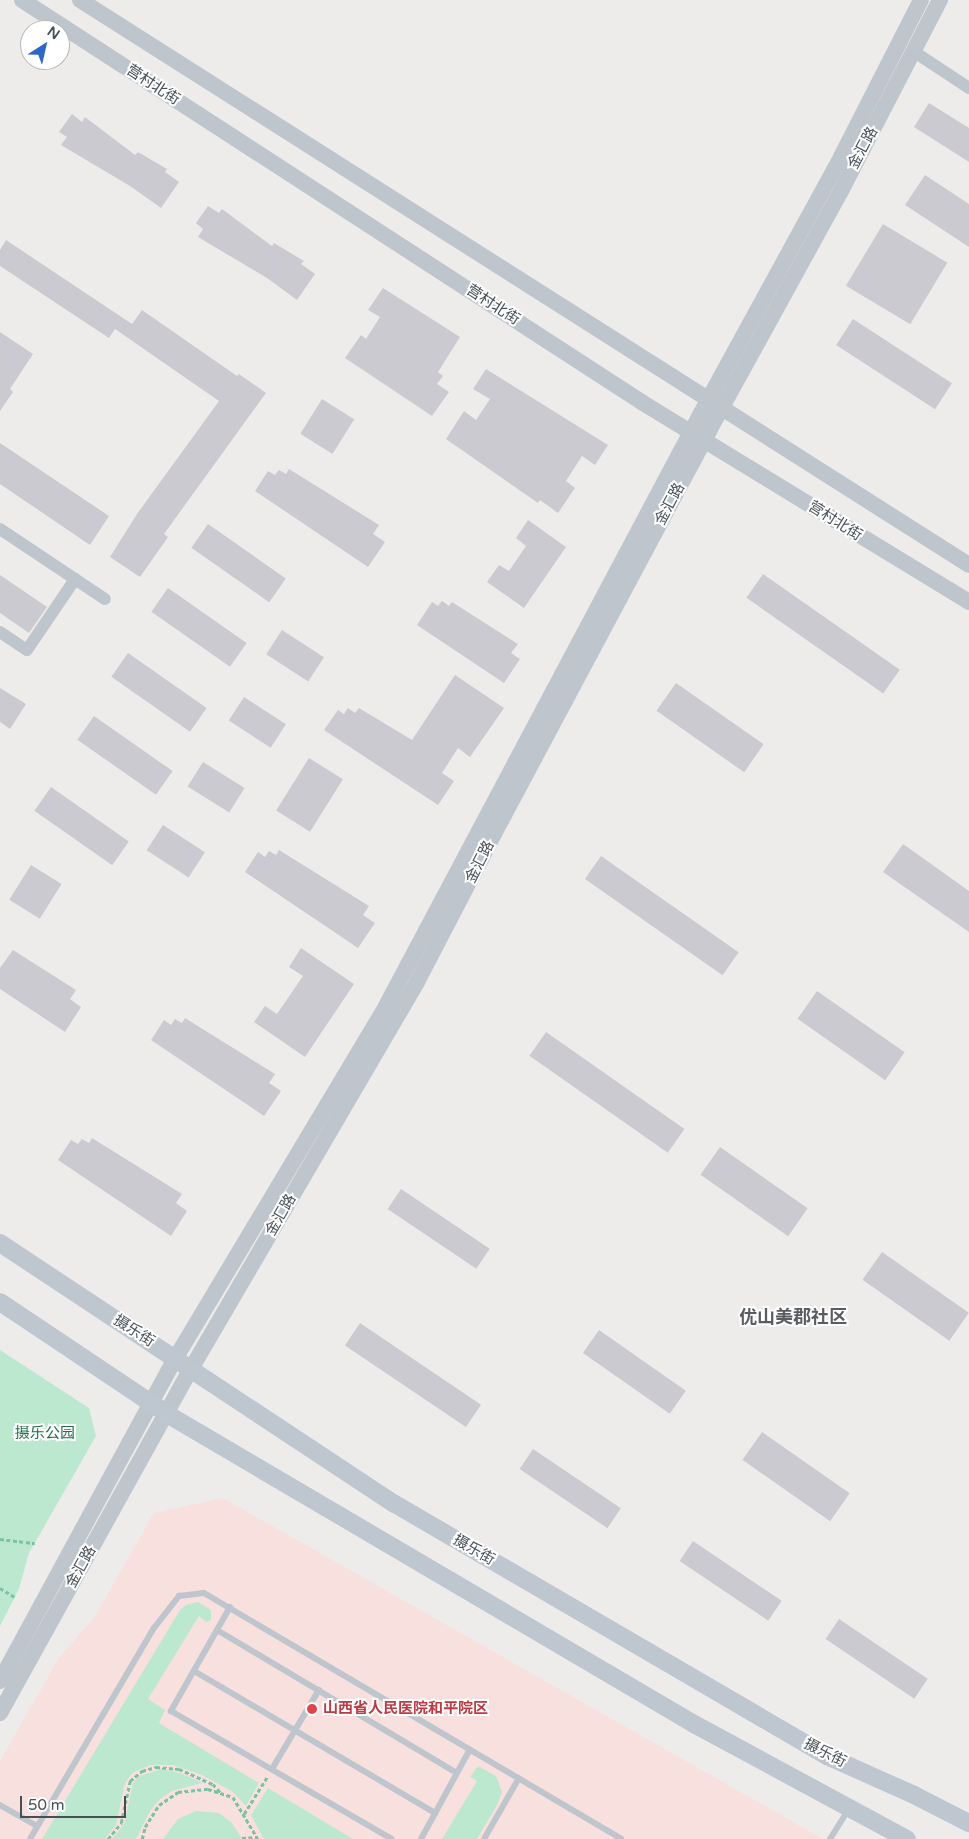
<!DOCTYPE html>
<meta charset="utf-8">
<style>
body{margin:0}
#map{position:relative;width:969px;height:1839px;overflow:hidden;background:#eeeceb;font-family:"Varela Round","Noto Sans SC",sans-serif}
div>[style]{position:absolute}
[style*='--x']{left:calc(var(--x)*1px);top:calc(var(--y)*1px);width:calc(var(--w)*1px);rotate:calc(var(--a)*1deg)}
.medical>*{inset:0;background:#f7e0dd}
.green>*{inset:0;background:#bde8d0}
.building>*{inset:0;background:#cacad0;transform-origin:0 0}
.path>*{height:2.5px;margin-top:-1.25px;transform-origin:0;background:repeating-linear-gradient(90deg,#7ac2a2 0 4px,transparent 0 6.5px)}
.service>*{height:6px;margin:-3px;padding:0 3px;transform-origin:3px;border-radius:3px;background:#bec5cc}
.minor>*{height:12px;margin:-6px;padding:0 6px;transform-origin:6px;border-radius:6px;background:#bec5cc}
.tertiary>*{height:16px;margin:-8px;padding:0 8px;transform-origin:8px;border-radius:8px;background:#bec5cc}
.secondary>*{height:18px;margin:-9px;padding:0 9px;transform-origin:9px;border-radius:9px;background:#bec6d0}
.dots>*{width:14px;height:14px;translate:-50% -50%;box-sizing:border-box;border:2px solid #fff;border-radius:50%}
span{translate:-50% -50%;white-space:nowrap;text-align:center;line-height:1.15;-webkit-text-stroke:4px #fff;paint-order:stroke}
.street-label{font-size:15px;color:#464e56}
.park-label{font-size:15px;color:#206e4b}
.health-label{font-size:15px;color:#be3a42;font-weight:700}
.left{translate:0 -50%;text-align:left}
.quarter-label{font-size:18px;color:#595c60;font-weight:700}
.north{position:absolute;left:20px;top:20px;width:50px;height:50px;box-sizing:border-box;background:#fff;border:1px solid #b5b8bb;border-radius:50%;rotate:35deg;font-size:14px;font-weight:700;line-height:20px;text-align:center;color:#464e56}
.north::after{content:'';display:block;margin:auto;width:18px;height:22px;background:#2c68c7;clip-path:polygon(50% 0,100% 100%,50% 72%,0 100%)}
.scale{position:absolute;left:20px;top:1796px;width:106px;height:22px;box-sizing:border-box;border:2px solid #464e56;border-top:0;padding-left:6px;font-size:15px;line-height:18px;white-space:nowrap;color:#464e56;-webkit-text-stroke:4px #fff;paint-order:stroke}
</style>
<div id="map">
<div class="medical">
<div style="clip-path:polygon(223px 1498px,823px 1839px,0 1839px,0 1761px,59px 1658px,94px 1618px,154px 1513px)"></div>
</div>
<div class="green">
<div style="clip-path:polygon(0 1350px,89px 1408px,96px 1436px,29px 1553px,19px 1589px,0 1626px)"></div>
<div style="clip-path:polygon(198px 1602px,211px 1610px,211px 1620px,206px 1622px,199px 1616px,148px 1699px,165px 1710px,159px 1723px,259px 1783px,246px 1806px,233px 1792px,202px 1775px,173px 1765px,150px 1765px,132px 1773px,125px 1783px,116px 1825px,105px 1839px,42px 1839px,180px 1610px,186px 1605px)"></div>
<div style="clip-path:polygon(478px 1766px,496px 1776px,502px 1792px,497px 1805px,477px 1839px,442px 1839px,477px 1781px,470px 1777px)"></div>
<div style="clip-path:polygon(162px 1769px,180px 1773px,212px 1787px,202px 1783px,172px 1791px,160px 1799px,150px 1811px,136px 1839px,112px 1839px,124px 1824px,133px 1783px,139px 1776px)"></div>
<div style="clip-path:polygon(268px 1788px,353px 1839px,264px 1839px,251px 1815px)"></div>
<div style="clip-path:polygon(196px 1811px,219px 1813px,231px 1822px,242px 1838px,248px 1839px,163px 1839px,178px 1819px)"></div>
</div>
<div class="building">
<div style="clip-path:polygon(929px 103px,969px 128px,969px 162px,914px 127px)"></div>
<div style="clip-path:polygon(72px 114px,82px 122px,85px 117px,135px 155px,138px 152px,167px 169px,165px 172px,179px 182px,161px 208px,130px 186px,61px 145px,67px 137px,59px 132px)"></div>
<div style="clip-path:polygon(925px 175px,969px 204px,969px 247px,905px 205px)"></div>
<div style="clip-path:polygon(208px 206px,219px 213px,222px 209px,272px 246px,274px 243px,304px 261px,301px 264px,315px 274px,297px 300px,267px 278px,198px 237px,203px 229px,196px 223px)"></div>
<div style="left:883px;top:224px;width:75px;height:72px;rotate:31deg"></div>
<div style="clip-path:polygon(6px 240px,132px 324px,142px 310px,237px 376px,239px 374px,266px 393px,164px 534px,168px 537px,140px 577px,110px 557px,137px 514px,219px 401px,115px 329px,109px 338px,0 266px,0 250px)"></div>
<div style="clip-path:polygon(383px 288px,460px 337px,438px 372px,443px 376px,437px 384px,449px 392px,432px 416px,345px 358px,361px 335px,366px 339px,380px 317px,368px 310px)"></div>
<div style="left:853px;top:319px;width:118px;height:31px;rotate:33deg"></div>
<div style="clip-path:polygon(0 332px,33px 354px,10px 389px,13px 392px,0 411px)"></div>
<div style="clip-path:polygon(486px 369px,608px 445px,595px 465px,582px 456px,566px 481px,575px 488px,558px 513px,540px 500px,538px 503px,446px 439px,464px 411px,476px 420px,490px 399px,473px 389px)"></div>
<div style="left:322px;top:399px;width:38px;height:41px;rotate:32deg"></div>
<div style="clip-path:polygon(0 443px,109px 516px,90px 545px,0 484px)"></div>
<div style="clip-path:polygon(289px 469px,379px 525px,373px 534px,385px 542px,368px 567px,255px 491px,268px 471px,275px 475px,279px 470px,286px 474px)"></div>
<div style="clip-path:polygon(528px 520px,566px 547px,524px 608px,487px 582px,499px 565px,509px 571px,526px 546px,516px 538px)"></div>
<div style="left:208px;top:524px;width:95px;height:29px;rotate:35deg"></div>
<div style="left:763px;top:574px;width:167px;height:29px;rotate:35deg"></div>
<div style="clip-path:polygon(0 575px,47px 607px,29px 633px,0 613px)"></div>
<div style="left:168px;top:588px;width:96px;height:29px;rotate:35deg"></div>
<div style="clip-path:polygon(442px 601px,449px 606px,452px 602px,518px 644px,511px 653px,520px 659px,504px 683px,417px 625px,432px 602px,438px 606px)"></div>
<div style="left:282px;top:630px;width:50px;height:29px;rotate:33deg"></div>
<div style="left:128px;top:653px;width:96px;height:29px;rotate:35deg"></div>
<div style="clip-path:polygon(455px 675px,504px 708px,470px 757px,458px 748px,442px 773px,454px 781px,438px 805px,324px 730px,338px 710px,344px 714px,348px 708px,355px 713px,359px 708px,412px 740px)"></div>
<div style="left:676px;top:683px;width:107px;height:34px;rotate:35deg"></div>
<div style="clip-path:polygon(0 688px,26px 704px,10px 729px,0 722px)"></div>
<div style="left:244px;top:697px;width:50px;height:28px;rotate:33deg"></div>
<div style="left:94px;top:716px;width:96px;height:29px;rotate:35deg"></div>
<div style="left:309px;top:758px;width:40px;height:62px;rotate:32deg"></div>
<div style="left:203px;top:762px;width:49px;height:29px;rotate:32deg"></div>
<div style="left:51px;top:787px;width:95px;height:29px;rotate:35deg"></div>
<div style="left:163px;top:825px;width:50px;height:30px;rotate:33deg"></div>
<div style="clip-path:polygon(903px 844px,969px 891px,969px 932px,883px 872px)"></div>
<div style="clip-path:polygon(279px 850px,369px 906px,363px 915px,375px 923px,358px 948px,245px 872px,258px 852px,265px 857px,269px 851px,276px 855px)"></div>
<div style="left:601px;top:856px;width:168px;height:28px;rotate:35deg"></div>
<div style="left:31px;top:865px;width:36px;height:41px;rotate:32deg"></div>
<div style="clip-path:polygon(301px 948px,354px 984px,305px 1057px,254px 1022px,265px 1006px,277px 1014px,303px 976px,289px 967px)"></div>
<div style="clip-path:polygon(13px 950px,76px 990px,70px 999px,81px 1007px,65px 1032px,0 989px,0 968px)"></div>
<div style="left:817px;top:991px;width:107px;height:34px;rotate:35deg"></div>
<div style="clip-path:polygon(185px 1018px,275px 1074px,269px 1083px,281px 1091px,264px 1116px,151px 1040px,164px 1020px,171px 1025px,175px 1019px,182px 1023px)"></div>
<div style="left:546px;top:1032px;width:169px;height:29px;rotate:35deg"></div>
<div style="clip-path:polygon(92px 1138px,182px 1194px,176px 1203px,187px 1211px,171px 1236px,58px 1160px,71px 1140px,78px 1144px,82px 1139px,89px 1143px)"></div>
<div style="left:720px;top:1147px;width:107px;height:34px;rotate:35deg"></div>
<div style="left:401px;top:1189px;width:107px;height:24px;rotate:34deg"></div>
<div style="left:882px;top:1252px;width:106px;height:34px;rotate:35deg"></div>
<div style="left:360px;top:1323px;width:146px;height:27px;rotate:34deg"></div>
<div style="left:599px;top:1330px;width:106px;height:28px;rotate:35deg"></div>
<div style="left:762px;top:1432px;width:107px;height:34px;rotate:35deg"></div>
<div style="left:533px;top:1449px;width:106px;height:24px;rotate:34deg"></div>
<div style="left:693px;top:1541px;width:107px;height:24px;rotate:34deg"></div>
<div style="left:839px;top:1619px;width:107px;height:24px;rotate:34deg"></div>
</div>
<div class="path">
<div style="--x:0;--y:1539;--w:35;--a:7"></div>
<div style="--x:0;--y:1588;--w:17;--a:31"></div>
<div style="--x:244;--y:1814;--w:44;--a:-58.1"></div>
<div style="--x:242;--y:1838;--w:15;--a:-4"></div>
<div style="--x:108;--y:1839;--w:21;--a:-51"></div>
<div style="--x:121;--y:1823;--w:43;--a:-77.9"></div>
<div style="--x:130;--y:1781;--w:16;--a:-40"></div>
<div style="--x:142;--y:1771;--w:15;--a:-16"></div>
<div style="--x:156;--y:1767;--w:23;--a:5"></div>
<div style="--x:179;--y:1769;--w:37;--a:24"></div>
<div style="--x:213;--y:1784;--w:13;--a:48"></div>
<div style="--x:142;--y:1839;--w:12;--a:-76"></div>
<div style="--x:145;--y:1827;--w:26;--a:-58"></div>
<div style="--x:159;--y:1805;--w:23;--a:-34"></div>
<div style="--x:178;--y:1792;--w:30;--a:-6"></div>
<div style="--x:208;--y:1789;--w:26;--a:18"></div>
<div style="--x:233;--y:1797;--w:49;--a:59.2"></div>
</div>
<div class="service">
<div style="--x:230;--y:1607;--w:120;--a:119.6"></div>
<div style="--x:171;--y:1711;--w:255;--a:30.1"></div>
<div style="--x:217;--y:1630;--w:279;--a:30.8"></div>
<div style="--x:194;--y:1671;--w:280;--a:30.5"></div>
<div style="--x:272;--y:1769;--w:92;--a:-59.3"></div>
<div style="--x:0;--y:1805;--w:43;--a:29.6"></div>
<div style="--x:30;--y:1839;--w:245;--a:-59.6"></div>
<div style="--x:154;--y:1628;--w:41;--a:-52"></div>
<div style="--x:179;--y:1596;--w:25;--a:-7"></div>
<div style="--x:204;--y:1593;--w:484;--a:30.5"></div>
<div style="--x:421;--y:1839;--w:102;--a:-61.4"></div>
<div style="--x:484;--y:1839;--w:70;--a:-60.2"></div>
<div style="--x:830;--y:1839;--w:36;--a:-58"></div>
</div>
<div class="minor">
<div style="--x:913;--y:51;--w:67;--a:33.5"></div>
<div style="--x:0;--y:529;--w:126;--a:33.7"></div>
<div style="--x:0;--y:632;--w:32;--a:34"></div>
<div style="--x:27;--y:650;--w:86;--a:-55.9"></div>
</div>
<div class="tertiary">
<div style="--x:22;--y:0;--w:740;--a:32.98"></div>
<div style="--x:643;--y:403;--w:382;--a:31.4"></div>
<div style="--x:80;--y:0;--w:1053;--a:32.44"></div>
<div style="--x:0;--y:1681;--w:366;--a:-61.5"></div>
<div style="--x:175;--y:1359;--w:411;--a:-59.1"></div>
<div style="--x:386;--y:1006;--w:671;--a:-62.02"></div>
<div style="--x:701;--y:413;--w:292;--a:-61.3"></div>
<div style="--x:841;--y:157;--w:176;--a:-63"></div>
<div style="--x:0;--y:1713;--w:393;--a:-61"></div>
<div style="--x:191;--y:1369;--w:448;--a:-59.7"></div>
<div style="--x:417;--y:982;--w:169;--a:-62.5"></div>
<div style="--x:495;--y:832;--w:455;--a:-61.9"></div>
<div style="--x:709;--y:431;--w:276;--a:-61.2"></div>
<div style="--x:842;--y:189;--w:213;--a:-62.6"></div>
</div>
<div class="secondary">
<div style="--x:0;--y:1243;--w:473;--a:33.5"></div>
<div style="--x:395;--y:1504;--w:500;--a:30.26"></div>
<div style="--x:827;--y:1756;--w:95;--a:24.1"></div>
<div style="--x:914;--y:1795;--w:62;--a:27"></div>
<div style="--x:0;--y:1302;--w:201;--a:33.8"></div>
<div style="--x:167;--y:1414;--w:611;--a:30.47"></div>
<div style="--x:694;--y:1724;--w:242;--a:28.4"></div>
</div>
<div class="dots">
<div style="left:312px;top:1709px;background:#e0444e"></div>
</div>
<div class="street-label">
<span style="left:153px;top:85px;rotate:33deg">营村北街</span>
<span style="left:863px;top:148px;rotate:-62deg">金汇路</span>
<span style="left:493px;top:305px;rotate:33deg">营村北街</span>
<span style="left:670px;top:504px;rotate:-62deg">金汇路</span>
<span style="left:835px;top:521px;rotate:32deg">营村北街</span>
<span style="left:480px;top:862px;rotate:-63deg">金汇路</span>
<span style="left:281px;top:1215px;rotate:-60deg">金汇路</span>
<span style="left:134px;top:1331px;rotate:33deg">摄乐街</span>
<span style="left:474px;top:1550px;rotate:30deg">摄乐街</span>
<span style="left:81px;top:1567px;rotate:-61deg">金汇路</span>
<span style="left:825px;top:1753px;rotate:27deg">摄乐街</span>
</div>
<div class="park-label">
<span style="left:45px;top:1434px">摄乐公园</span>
</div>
<div class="health-label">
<span class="left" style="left:323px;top:1709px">山西省人民医院和平院区</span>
</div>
<div class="quarter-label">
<span style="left:793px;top:1317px">优山美郡社区</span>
</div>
<div class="north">N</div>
<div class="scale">50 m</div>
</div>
